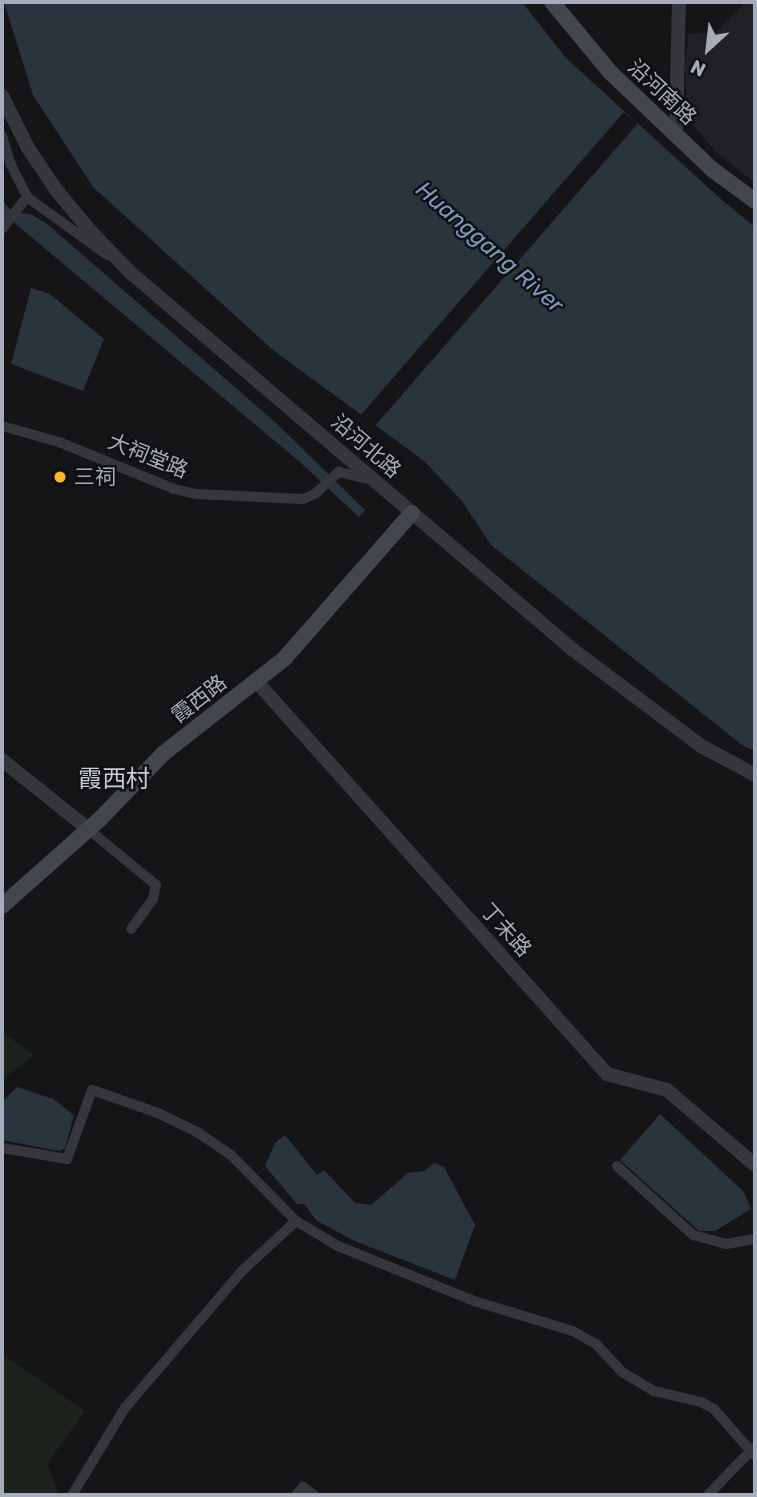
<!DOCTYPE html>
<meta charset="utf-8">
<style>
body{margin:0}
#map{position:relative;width:757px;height:1497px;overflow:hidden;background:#151518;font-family:Rubik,"Noto Sans SC",sans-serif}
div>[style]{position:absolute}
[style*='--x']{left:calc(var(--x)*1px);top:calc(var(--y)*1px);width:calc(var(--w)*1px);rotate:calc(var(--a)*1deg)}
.built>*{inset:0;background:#212125}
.green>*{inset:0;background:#1b231c}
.water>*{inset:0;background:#2a343d}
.pier>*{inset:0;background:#151518;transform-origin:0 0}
.minor>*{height:10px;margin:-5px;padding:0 5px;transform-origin:5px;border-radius:5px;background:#36373d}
.tertiary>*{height:14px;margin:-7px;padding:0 7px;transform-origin:7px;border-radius:7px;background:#36373d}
.secondary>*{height:16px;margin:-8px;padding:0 8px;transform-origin:8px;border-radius:8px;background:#44464d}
.dots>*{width:19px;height:19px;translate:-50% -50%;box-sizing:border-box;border:4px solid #101013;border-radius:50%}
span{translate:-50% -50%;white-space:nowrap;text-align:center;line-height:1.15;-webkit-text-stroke:5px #101013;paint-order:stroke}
.street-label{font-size:21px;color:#a6acb9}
.poi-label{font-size:21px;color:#a6acb9}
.left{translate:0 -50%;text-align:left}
.water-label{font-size:23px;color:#799ab8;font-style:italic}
.quarter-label{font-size:24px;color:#c7cbd5}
.frame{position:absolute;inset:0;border:4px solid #a6acb9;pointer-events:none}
.north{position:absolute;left:673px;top:14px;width:70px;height:70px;-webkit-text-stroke:5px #101013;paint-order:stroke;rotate:207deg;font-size:19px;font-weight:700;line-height:28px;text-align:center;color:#a6acb9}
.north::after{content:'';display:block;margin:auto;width:24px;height:32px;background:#a6acb9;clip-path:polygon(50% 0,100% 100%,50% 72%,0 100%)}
</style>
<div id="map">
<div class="built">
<div style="clip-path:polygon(746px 2px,755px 2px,755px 183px,716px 152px,687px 118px,685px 67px,688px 34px,715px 32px)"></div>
</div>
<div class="green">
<div style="clip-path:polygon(2px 1032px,34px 1055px,2px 1080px)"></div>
<div style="clip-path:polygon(2px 1354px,85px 1411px,47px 1464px,60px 1495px,2px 1495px)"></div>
</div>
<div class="water">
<div style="clip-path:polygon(4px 2px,522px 2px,566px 58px,723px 201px,755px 227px,755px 751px,742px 745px,491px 545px,462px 501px,424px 461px,273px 350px,93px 187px,33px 95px)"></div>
<div style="clip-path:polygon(2px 201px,12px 211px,32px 215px,46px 223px,276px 423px,365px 510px,359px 517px,300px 462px,11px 220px,2px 216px)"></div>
<div style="clip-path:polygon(31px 288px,50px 294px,104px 339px,83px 391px,11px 364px)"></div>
<div style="clip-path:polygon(17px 1087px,53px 1099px,74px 1115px,65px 1148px,59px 1151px,2px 1140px,2px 1102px)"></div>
<div style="clip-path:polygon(660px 1114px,744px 1192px,751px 1209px,715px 1231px,699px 1231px,620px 1160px)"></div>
<div style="clip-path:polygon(285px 1135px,317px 1175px,324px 1170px,355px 1203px,371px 1205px,408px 1173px,424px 1171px,434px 1163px,444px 1167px,475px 1225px,455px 1280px,357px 1242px,317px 1221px,304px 1204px,297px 1204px,265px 1166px,275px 1143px)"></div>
</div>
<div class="pier">
<div style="left:624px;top:112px;width:18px;height:402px;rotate:41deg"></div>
</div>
<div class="minor">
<div style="--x:2;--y:136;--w:30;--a:73"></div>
<div style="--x:11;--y:165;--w:36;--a:63"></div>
<div style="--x:2;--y:229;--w:41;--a:-52"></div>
<div style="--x:27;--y:197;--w:99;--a:35.9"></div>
<div style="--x:2;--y:426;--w:59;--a:15.7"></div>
<div style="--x:59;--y:442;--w:124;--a:22.2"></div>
<div style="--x:174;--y:489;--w:23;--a:13"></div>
<div style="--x:196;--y:494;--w:107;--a:2.7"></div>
<div style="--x:303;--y:499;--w:13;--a:-23"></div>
<div style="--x:315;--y:494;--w:33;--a:-43"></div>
<div style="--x:339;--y:472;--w:34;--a:14"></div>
<div style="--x:88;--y:829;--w:88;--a:39.5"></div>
<div style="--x:156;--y:885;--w:14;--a:102"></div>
<div style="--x:153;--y:899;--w:37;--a:126"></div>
<div style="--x:2;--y:1148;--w:66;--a:9.6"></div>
<div style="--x:67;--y:1159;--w:73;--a:-70.1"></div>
<div style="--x:92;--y:1090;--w:70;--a:19.2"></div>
<div style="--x:158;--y:1113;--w:43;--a:26"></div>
<div style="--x:197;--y:1132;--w:40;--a:34"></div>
<div style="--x:230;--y:1154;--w:94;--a:45.4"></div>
<div style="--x:296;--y:1221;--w:49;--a:30.8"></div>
<div style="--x:338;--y:1246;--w:147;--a:22"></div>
<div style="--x:474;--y:1301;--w:103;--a:16.9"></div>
<div style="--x:573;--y:1331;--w:28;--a:30"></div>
<div style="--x:597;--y:1345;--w:37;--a:47"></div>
<div style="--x:622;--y:1372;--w:37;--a:31"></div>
<div style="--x:654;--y:1391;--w:48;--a:13.2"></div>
<div style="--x:701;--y:1402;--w:15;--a:28"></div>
<div style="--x:714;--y:1409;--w:62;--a:48.9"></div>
<div style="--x:617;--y:1166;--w:103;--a:42.2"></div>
<div style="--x:693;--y:1235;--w:34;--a:15"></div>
<div style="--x:726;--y:1244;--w:29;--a:-10"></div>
<div style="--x:72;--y:1495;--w:102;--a:-58.7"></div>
<div style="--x:125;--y:1408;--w:180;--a:-49.5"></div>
<div style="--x:242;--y:1271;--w:74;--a:-42.8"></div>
<div style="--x:296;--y:1495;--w:11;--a:-49"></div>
<div style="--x:303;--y:1487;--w:14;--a:36"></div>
<div style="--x:708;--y:1495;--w:66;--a:-46.2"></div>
</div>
<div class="tertiary">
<div style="--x:2;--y:96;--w:58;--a:63.4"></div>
<div style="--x:28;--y:148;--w:52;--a:56"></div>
<div style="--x:57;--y:191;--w:53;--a:50.3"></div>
<div style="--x:91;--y:232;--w:57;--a:45.7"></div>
<div style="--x:131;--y:273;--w:580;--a:40.45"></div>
<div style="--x:572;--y:649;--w:161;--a:36.9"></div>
<div style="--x:701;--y:746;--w:61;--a:28.2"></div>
<div style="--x:676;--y:133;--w:131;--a:-88.7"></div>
<div style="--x:256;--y:681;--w:527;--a:48.23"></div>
<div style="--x:607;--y:1074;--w:62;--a:14.9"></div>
<div style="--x:667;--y:1090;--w:116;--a:40.4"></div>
<div style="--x:2;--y:760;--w:110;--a:38.7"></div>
</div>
<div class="secondary">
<div style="--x:552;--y:2;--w:92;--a:50.3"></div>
<div style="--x:611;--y:73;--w:141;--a:43.6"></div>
<div style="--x:713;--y:170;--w:52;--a:36.4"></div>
<div style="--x:2;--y:906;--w:131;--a:-41.6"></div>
<div style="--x:100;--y:819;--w:92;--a:-45.9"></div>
<div style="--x:164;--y:753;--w:152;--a:-38.1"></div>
<div style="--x:284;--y:659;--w:194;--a:-48.8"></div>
</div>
<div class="dots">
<div style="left:60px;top:477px;background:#ffb926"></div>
</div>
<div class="street-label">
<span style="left:662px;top:92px;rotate:43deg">沿河南路</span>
<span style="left:366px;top:446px;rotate:41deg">沿河北路</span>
<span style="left:148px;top:456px;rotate:22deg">大祠堂路</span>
<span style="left:199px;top:699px;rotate:-38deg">霞西路</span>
<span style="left:506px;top:930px;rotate:48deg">丁未路</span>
</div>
<div class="poi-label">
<span class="left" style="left:74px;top:477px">三祠</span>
</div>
<div class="water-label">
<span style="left:490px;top:247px;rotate:41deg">Huanggang River</span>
</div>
<div class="quarter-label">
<span style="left:114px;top:780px">霞西村</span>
</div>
<div class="frame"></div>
<div class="north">N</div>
</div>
